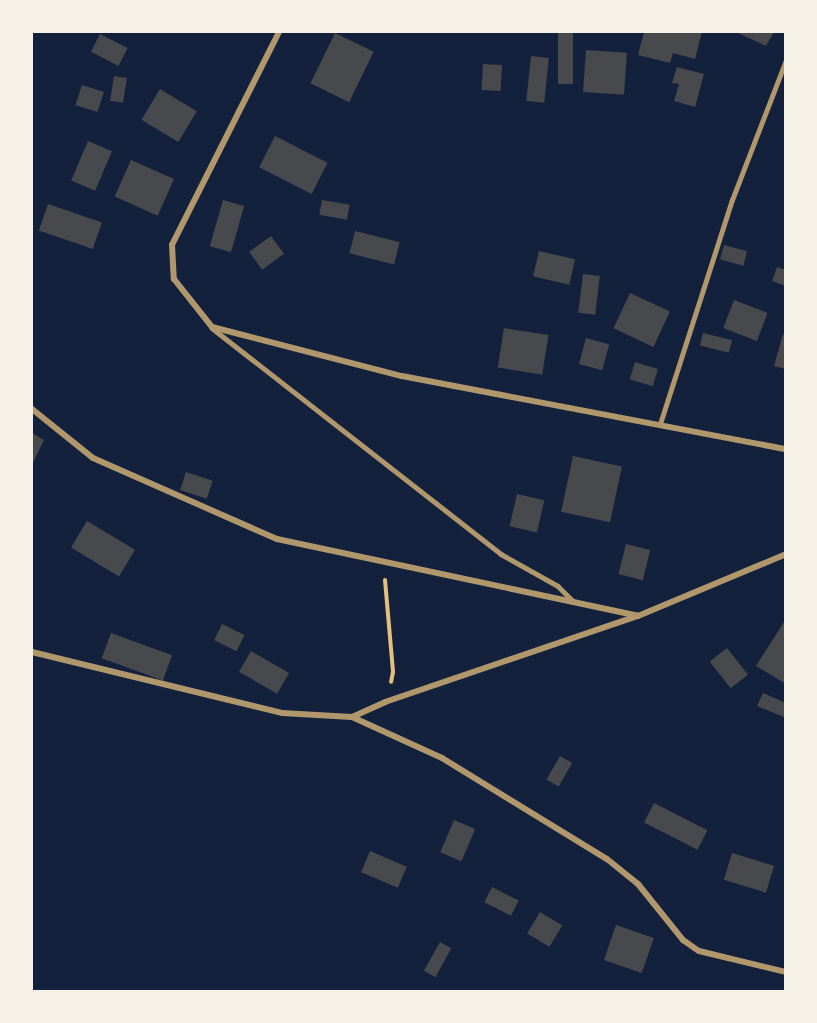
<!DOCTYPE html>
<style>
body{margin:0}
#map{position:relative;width:817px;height:1023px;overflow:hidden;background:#14213d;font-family:"Golos Text",sans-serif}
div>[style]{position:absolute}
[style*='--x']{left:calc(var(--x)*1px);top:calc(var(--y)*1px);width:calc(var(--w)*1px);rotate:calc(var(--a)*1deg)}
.building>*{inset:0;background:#48494c;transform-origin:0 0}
.path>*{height:4px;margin:-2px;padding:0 2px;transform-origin:2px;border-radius:2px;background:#e5c07b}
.service>*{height:4.5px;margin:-2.25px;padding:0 2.25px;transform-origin:2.25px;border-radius:2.25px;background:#b1986c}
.minor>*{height:6px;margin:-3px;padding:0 3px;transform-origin:3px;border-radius:3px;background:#b1986c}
span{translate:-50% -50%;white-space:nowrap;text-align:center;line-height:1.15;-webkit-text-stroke:6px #f6f1e7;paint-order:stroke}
.frame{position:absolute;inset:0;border:33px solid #f6f1e7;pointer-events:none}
</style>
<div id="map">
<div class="building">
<div style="left:558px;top:32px;width:15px;height:52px"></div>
<div style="clip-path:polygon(644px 32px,702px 32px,695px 59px,673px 53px,670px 63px,638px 55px)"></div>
<div style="clip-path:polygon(736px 32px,774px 32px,766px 46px)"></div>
<div style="left:335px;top:33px;width:43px;height:56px;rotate:26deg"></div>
<div style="left:100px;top:34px;width:31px;height:20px;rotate:27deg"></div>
<div style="left:586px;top:50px;width:41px;height:42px;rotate:4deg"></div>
<div style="left:531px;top:56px;width:18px;height:45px;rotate:6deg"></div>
<div style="left:483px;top:64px;width:19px;height:26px;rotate:3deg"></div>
<div style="clip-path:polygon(677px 67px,704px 74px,695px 107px,674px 101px,679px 84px,672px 83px)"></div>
<div style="left:114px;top:76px;width:13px;height:25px;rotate:9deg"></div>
<div style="left:82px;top:85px;width:23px;height:21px;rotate:18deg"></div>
<div style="left:160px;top:89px;width:43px;height:36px;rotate:31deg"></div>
<div style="left:275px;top:136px;width:59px;height:35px;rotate:27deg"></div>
<div style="left:88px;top:141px;width:26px;height:43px;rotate:23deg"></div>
<div style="left:131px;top:160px;width:47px;height:40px;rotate:24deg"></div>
<div style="left:223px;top:200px;width:22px;height:48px;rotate:16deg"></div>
<div style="left:322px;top:200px;width:28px;height:15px;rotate:10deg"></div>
<div style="left:48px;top:204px;width:57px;height:28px;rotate:19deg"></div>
<div style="left:355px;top:231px;width:46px;height:23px;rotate:14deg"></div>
<div style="left:271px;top:236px;width:22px;height:27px;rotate:54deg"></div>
<div style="left:724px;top:245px;width:24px;height:15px;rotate:15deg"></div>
<div style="left:539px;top:251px;width:37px;height:26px;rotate:13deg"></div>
<div style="clip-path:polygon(777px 267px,786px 270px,786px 286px,772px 281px)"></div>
<div style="left:583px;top:274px;width:17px;height:39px;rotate:7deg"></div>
<div style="left:630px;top:293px;width:44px;height:39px;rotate:25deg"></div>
<div style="left:734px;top:300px;width:36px;height:30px;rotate:21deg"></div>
<div style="left:504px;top:328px;width:45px;height:40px;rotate:9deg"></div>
<div style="left:703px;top:333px;width:30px;height:13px;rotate:14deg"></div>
<div style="clip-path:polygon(783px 334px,786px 335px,786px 369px,774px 366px)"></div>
<div style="left:586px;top:338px;width:24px;height:27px;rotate:15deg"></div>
<div style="left:635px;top:362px;width:24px;height:18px;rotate:17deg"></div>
<div style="clip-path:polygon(32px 433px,44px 440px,32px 465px)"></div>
<div style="left:573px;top:456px;width:50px;height:57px;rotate:12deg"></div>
<div style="left:186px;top:472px;width:28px;height:19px;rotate:18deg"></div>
<div style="left:517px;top:494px;width:28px;height:33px;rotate:13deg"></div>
<div style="left:87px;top:521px;width:56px;height:31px;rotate:31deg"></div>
<div style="left:626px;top:544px;width:25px;height:31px;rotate:14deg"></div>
<div style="clip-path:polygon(786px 619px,786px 684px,756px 666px)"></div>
<div style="left:222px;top:624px;width:25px;height:18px;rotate:26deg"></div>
<div style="left:111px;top:633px;width:65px;height:27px;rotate:20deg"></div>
<div style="left:727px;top:648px;width:34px;height:22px;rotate:52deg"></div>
<div style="left:251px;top:651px;width:44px;height:24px;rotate:30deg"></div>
<div style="clip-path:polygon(763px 693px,786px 703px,786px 718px,757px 706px)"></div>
<div style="left:560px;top:756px;width:14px;height:27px;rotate:30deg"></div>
<div style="left:654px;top:803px;width:60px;height:22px;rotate:27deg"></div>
<div style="left:454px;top:820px;width:23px;height:35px;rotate:23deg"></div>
<div style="left:370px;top:851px;width:40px;height:23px;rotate:23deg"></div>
<div style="left:732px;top:853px;width:44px;height:28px;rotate:17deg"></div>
<div style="left:492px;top:887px;width:30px;height:17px;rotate:27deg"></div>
<div style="left:540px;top:912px;width:26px;height:25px;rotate:31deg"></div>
<div style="left:616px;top:925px;width:40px;height:37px;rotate:19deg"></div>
<div style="left:440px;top:942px;width:13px;height:33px;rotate:29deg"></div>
</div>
<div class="path">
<div style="--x:385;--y:580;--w:92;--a:85"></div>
<div style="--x:393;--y:672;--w:10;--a:101"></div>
</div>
<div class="service">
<div style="--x:212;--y:328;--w:367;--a:38"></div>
<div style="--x:501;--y:554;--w:65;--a:29.3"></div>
<div style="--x:558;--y:586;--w:21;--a:45"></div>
<div style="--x:660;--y:424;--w:235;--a:-72.2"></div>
<div style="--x:732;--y:200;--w:150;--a:-68.9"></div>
</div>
<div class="minor">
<div style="--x:279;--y:32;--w:238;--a:116.7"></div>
<div style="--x:172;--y:245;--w:34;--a:87"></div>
<div style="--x:174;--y:279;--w:61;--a:51.6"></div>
<div style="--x:212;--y:327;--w:196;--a:14.5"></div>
<div style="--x:402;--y:376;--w:391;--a:10.8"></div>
<div style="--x:32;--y:409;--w:78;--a:38.8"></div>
<div style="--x:93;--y:458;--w:201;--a:23.8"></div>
<div style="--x:277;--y:539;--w:369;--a:12"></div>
<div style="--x:32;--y:652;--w:257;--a:13.7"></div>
<div style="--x:282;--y:713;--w:70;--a:3.3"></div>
<div style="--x:352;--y:717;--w:99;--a:24.5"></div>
<div style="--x:442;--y:758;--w:193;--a:31.5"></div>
<div style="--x:607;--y:859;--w:40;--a:39"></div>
<div style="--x:638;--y:884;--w:72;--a:51.2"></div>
<div style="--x:683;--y:940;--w:19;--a:35"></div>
<div style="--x:699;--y:951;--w:89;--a:13.6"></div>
<div style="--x:352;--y:717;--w:36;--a:-24"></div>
<div style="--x:385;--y:702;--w:267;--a:-18.8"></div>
<div style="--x:638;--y:616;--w:160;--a:-22.7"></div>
</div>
<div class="frame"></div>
</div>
